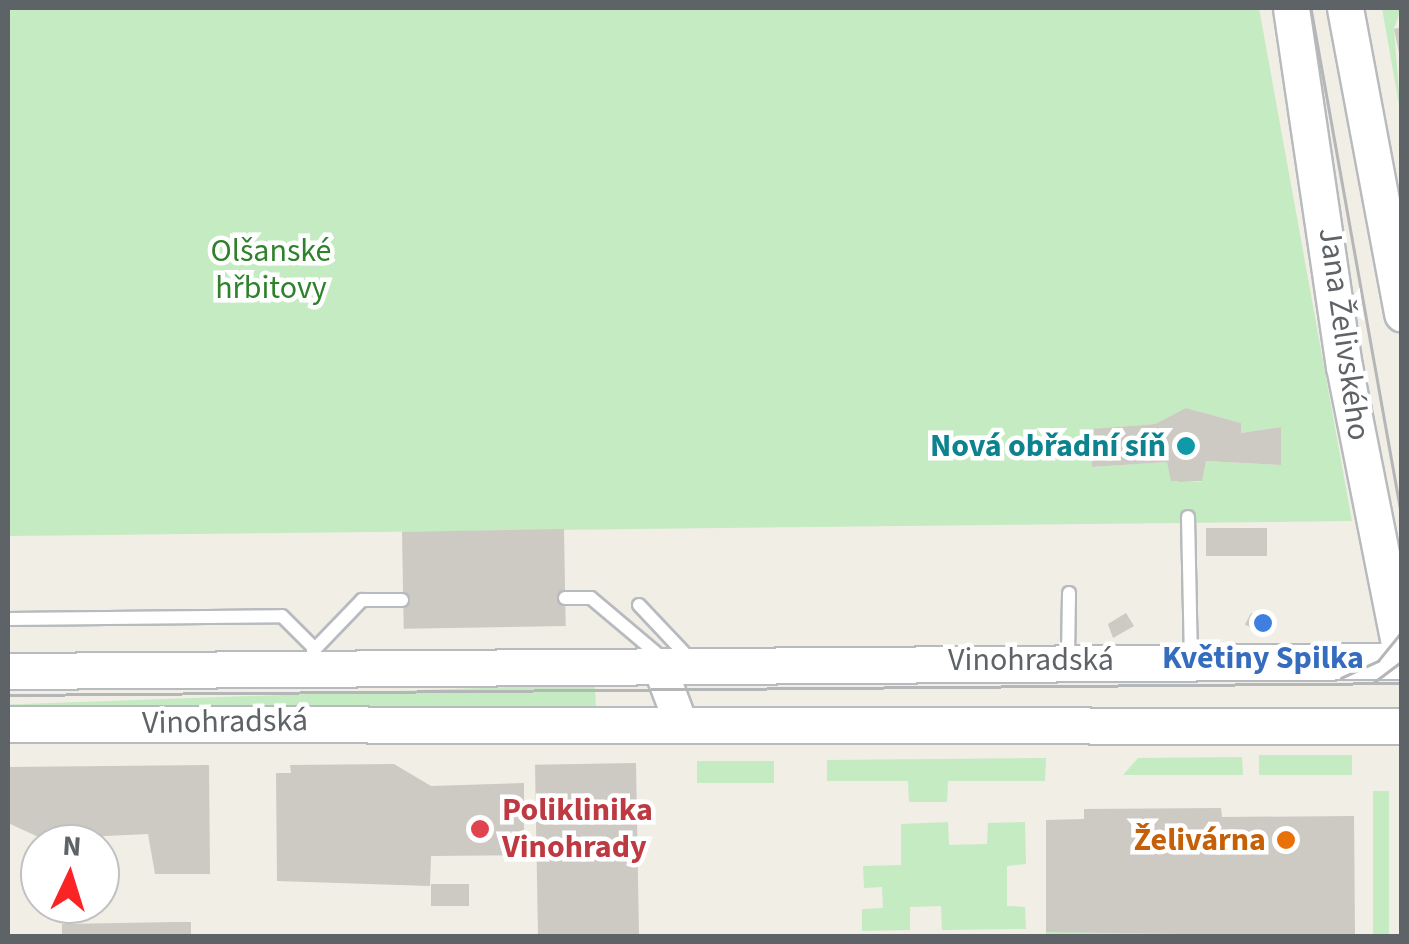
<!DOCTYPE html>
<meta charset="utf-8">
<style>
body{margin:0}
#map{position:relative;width:1409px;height:944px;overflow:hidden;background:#f1eee6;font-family:"Source Sans 3",sans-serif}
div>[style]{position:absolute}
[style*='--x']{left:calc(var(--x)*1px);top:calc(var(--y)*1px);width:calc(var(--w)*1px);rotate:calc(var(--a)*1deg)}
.green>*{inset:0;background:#c4ebc1;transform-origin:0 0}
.building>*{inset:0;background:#cdc9c3;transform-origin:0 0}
.roads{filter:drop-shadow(2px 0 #b7babe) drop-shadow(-2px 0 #b7babe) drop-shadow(0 2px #b7babe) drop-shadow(0 -2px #b7babe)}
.service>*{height:12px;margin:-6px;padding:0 6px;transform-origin:6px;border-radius:6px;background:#fff}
.tertiary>*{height:32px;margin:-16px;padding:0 16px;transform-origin:16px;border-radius:16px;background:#fff}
.secondary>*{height:35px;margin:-17.5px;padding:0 17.5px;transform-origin:17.5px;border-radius:17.5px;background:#fff}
.tram>*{height:2.5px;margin:-1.25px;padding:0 1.25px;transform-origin:1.25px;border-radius:1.25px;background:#b5b6b7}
.dots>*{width:28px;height:28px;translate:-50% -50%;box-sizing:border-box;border:5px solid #fff;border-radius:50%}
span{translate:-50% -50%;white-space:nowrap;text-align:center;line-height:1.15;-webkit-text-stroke:9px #fff;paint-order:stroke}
.park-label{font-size:32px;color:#2f812b}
.street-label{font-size:32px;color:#5e6368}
.culture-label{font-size:32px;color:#0d838f;font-weight:700}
.right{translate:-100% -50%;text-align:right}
.shop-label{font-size:32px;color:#366cbe;font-weight:700}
.health-label{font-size:32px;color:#be3a42;font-weight:700}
.left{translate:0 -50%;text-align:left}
.food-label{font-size:32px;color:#c56008;font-weight:700}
.frame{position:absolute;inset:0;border:10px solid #5e6368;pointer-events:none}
.north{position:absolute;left:20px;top:824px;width:100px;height:100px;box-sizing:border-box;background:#fff;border:2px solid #bfc1c3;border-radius:50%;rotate:4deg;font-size:28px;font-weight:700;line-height:40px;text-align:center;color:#5e6368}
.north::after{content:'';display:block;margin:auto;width:35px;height:45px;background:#fa2425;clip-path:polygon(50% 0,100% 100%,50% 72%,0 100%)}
</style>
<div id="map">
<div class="green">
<div style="clip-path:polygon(evenodd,8px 8px,1259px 8px,1352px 521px,8px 536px,8px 8px,1186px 408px,1241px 423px,1241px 433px,1280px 427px,1281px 465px,1206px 461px,1201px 482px,1174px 482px,1167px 462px,1092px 467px,1092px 429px,1155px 424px,1186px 408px)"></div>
<div style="clip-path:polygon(1382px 8px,1401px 8px,1394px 29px,1401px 116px)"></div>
<div style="left:595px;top:684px;width:26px;height:585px;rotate:88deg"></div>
<div style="left:1259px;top:755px;width:93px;height:20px"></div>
<div style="clip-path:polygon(1242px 757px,1243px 775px,1123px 775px,1138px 758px)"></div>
<div style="clip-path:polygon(1046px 758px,1045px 781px,948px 781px,947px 802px,909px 802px,908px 781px,827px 781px,827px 760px)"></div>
<div style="left:697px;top:761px;width:77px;height:22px"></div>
<div style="left:1373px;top:791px;width:16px;height:145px"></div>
<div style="clip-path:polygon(948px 822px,949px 845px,987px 844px,988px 823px,1025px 822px,1026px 864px,1007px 866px,1007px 906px,1025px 907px,1026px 929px,942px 930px,941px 906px,910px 907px,910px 930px,862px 931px,862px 909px,883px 908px,882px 887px,864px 888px,863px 866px,901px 865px,901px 824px)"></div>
<div style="clip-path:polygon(1298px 930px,1298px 936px,1046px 936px,1046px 932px)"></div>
</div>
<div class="building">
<div style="clip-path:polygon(1402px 27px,1402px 58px,1400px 58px,1394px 29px)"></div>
<div style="clip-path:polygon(1186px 408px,1241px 423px,1241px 433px,1281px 427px,1281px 465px,1206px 461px,1202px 481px,1181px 482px,1171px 481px,1167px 462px,1092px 467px,1091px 429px,1155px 424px)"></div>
<div style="left:1267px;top:528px;width:28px;height:61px;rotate:90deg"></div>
<div style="left:564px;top:529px;width:97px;height:162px;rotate:89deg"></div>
<div style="clip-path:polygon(1126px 613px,1134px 626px,1113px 638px,1108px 624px)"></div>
<div style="left:1251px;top:613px;width:24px;height:13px;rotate:28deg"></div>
<div style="left:636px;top:763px;width:173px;height:101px;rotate:89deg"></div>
<div style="clip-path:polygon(394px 764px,431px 786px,524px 783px,524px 855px,431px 856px,430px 886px,277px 881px,276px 773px,291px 773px,290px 765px)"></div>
<div style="clip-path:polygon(209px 765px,210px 874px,155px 874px,148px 834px,43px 839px,8px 823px,8px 767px)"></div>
<div style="clip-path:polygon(1221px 808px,1222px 817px,1354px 816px,1355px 936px,1046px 932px,1046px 820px,1084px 819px,1084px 809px)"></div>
<div style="left:431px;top:884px;width:38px;height:22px"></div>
<div style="clip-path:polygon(177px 922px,191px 922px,191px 936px,62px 936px,62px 924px)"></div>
</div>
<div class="roads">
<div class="service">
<div style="--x:1188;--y:517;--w:143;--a:88.8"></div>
<div style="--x:565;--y:598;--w:26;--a:0"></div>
<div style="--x:591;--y:598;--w:92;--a:40.1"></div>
<div style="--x:639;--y:605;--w:74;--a:46.6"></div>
<div style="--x:8;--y:619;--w:274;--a:-0.6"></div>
<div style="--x:282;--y:616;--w:44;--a:45"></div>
<div style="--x:313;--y:651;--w:71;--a:-46.1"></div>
<div style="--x:362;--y:600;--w:40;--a:0"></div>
<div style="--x:1068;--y:658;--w:65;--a:-89.1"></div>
</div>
<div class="tertiary">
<div style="--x:660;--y:668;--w:62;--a:69.2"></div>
</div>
<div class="secondary">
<div style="--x:1291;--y:8;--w:362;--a:81.6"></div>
<div style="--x:1344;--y:366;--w:300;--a:78.8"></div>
<div style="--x:1345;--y:8;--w:311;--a:79.4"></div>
<div style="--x:8;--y:671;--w:1394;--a:-0.41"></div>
<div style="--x:8;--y:724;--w:1394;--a:0.08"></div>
</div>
</div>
<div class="tram">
<div style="--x:1311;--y:8;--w:518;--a:79.88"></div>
<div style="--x:1341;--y:678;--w:41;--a:-24.7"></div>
<div style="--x:1378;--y:661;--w:38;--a:-51"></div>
<div style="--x:1373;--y:683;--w:36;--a:-37"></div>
<div style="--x:8;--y:695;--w:1394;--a:-0.49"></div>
</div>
<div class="dots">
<div style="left:1186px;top:446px;background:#0f9aa8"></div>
<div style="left:1263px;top:623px;background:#3f7fe0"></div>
<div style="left:480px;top:829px;background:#e0444e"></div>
<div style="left:1286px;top:840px;background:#e8710a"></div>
</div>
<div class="park-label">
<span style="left:271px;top:270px">Olšanské<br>hřbitovy</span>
</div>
<div class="street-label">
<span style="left:1344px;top:334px;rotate:82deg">Jana Želivského</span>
<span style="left:1031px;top:660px">Vinohradská</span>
<span style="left:225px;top:722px;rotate:-1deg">Vinohradská</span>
</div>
<div class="culture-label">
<span class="right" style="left:1166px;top:446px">Nová obřadní síň</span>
</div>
<div class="shop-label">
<span style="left:1263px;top:658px">Květiny Spilka</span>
</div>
<div class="health-label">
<span class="left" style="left:502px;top:829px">Poliklinika<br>Vinohrady</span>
</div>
<div class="food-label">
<span class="right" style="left:1266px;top:840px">Želivárna</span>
</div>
<div class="frame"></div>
<div class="north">N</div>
</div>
